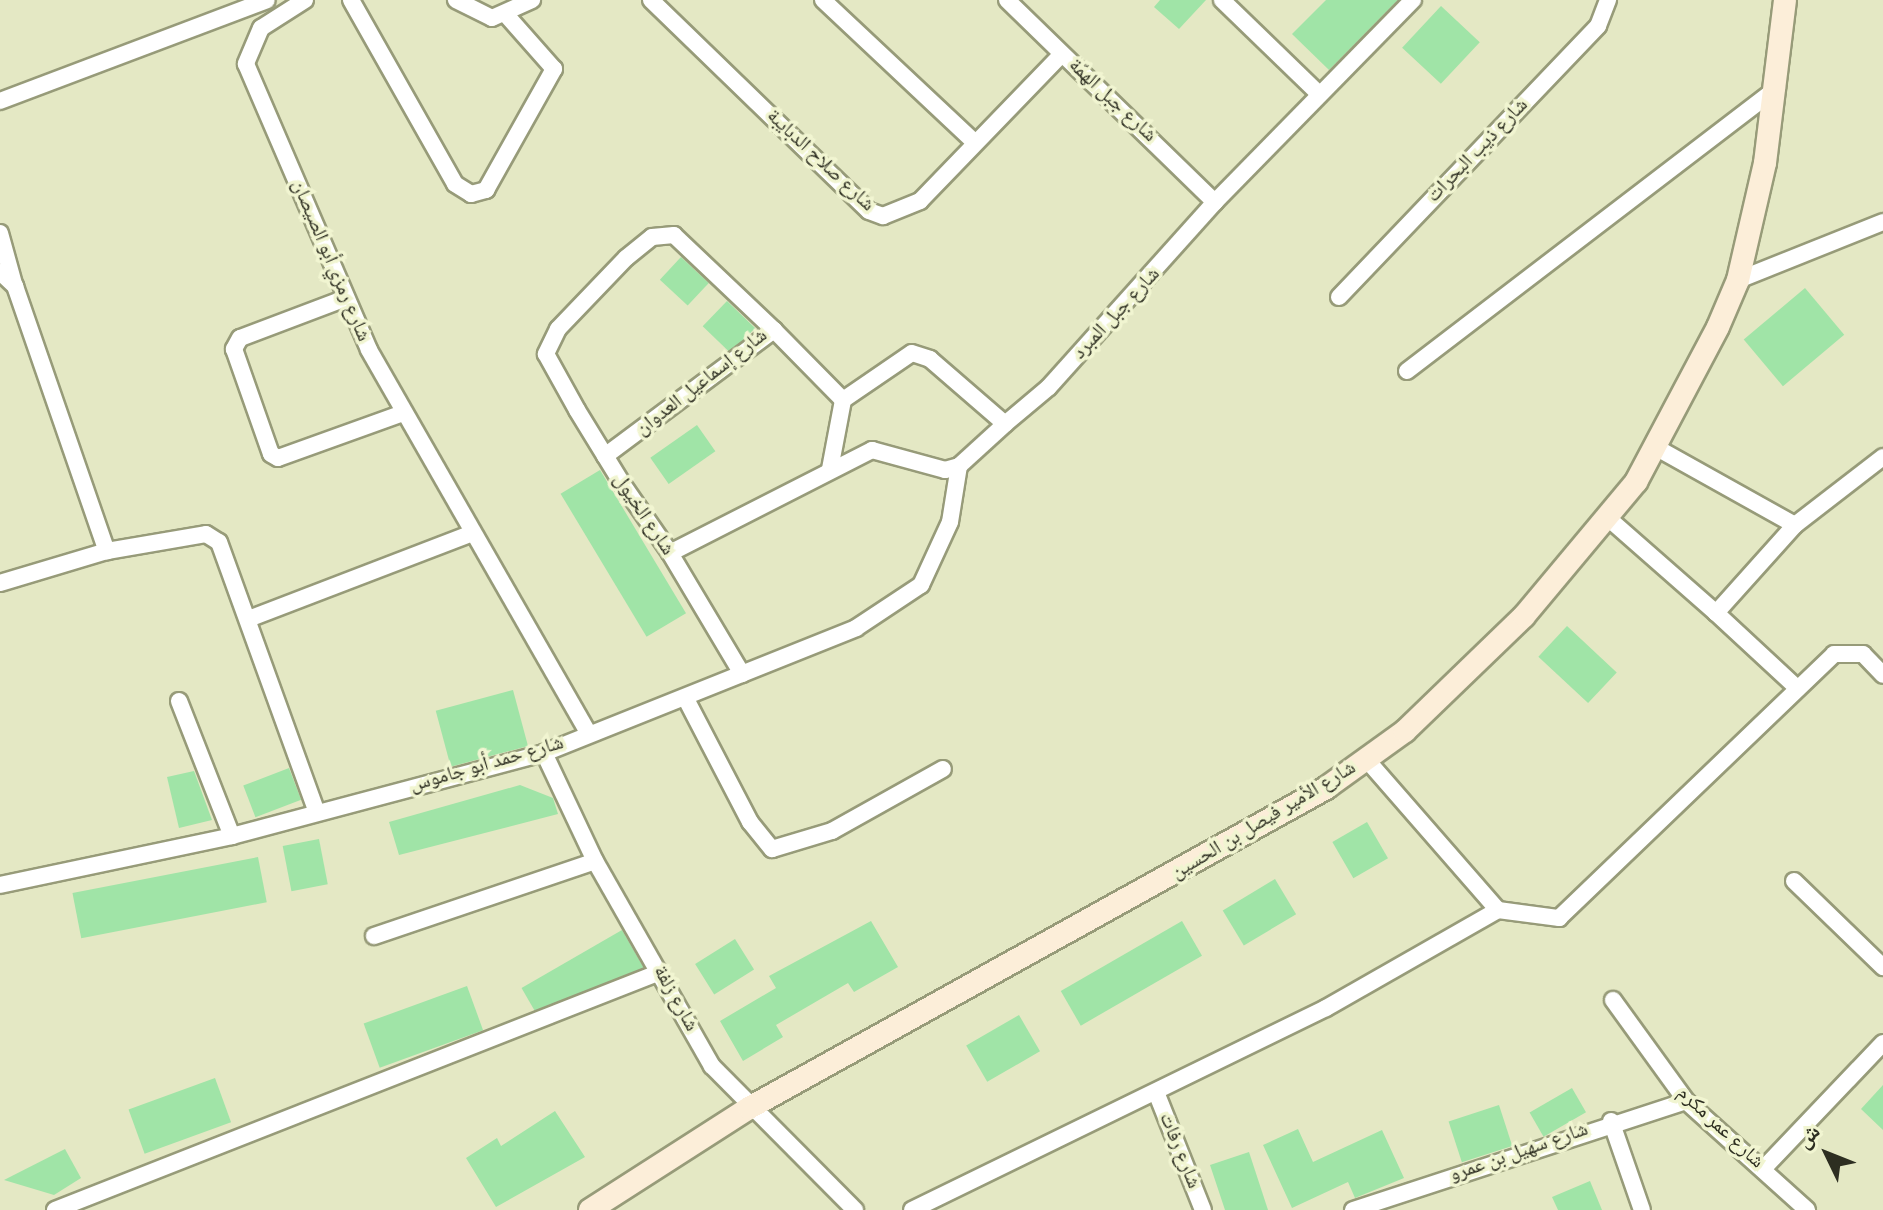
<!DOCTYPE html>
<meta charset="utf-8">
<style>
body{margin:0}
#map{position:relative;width:1883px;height:1210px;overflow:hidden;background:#e4e8c4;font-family:Overpass,"Noto Naskh Arabic",sans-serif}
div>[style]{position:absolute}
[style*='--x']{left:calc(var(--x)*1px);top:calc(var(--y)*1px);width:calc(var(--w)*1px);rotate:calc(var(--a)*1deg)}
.building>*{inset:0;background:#a0e4a7;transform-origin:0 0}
.roads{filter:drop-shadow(2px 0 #979b79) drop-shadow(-2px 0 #979b79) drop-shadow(0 2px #979b79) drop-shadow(0 -2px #979b79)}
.street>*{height:16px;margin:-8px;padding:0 8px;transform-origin:8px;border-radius:8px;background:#fff}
.secondary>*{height:22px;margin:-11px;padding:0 11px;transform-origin:11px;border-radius:11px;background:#fceed9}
span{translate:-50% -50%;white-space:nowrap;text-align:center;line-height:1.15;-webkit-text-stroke:7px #f1f5d1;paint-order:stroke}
.street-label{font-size:20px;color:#2d2e21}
.north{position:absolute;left:1787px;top:1114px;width:80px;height:80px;-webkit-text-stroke:6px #f1f5d1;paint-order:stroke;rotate:313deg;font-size:22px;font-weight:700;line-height:32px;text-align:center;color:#2d2e21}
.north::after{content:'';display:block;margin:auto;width:28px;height:36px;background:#2d2e21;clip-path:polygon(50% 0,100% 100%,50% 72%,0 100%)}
</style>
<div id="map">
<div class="building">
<div style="clip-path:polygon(1160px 0,1206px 0,1179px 29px,1154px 7px)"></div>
<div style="clip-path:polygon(1326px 0,1398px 0,1329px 70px,1292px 34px)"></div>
<div style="left:1441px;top:6px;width:53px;height:57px;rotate:43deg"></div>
<div style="left:681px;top:257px;width:38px;height:31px;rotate:43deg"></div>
<div style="left:1805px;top:288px;width:61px;height:80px;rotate:50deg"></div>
<div style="left:727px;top:301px;width:39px;height:35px;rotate:44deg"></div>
<div style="left:697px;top:425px;width:32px;height:57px;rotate:55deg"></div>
<div style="left:600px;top:470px;width:167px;height:46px;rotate:59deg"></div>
<div style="left:1567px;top:626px;width:68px;height:42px;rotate:43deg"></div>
<div style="left:513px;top:690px;width:58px;height:80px;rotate:75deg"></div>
<div style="left:289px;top:768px;width:34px;height:49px;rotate:69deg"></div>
<div style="clip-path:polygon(194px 771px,212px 820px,179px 828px,167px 777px)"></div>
<div style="clip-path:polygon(520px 785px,553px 798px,558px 814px,399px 855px,389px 822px)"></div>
<div style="left:1367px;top:822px;width:42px;height:40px;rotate:60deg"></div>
<div style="left:319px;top:839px;width:46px;height:37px;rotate:79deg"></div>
<div style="left:258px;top:857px;width:46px;height:189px;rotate:79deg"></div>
<div style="left:1275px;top:879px;width:41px;height:61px;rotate:59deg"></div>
<div style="clip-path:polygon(871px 921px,898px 967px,854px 992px,848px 983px,776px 1025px,783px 1037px,743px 1061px,720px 1021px,776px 988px,769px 976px)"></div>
<div style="left:1182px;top:921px;width:40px;height:140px;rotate:60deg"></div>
<div style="left:622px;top:930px;width:43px;height:116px;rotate:60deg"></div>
<div style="left:735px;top:939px;width:36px;height:47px;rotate:58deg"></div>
<div style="left:467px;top:986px;width:47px;height:110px;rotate:70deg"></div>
<div style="left:1019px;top:1015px;width:42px;height:61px;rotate:60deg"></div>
<div style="left:215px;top:1078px;width:47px;height:92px;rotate:70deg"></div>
<div style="clip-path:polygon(1883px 1085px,1883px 1130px,1861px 1109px)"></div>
<div style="left:1572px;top:1088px;width:28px;height:49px;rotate:60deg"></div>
<div style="left:1499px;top:1105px;width:43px;height:53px;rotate:72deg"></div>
<div style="clip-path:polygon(555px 1111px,585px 1157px,496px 1207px,466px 1158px,497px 1138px,501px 1146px)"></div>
<div style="clip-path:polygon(1298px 1129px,1313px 1162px,1382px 1130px,1404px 1178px,1355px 1198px,1348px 1182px,1292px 1208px,1263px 1145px)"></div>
<div style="clip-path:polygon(65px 1149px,81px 1178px,54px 1195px,4px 1180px)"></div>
<div style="clip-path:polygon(1249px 1152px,1268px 1210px,1225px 1210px,1210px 1165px)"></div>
<div style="clip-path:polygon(1590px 1181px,1602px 1210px,1558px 1210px,1552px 1197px)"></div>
</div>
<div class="roads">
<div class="street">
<div style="--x:305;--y:0;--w:52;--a:147.5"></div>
<div style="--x:261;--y:28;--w:39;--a:113"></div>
<div style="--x:246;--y:64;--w:311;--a:66.7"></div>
<div style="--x:369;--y:350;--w:440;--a:60.2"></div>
<div style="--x:351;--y:0;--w:211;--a:60.5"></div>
<div style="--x:455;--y:184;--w:19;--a:32"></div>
<div style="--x:471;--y:194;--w:16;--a:-15"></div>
<div style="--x:486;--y:190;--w:139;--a:-60.7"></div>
<div style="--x:554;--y:69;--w:69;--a:-131.5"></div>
<div style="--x:456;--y:0;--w:40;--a:26.6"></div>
<div style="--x:492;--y:18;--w:44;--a:-24.2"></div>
<div style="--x:651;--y:0;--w:303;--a:44.1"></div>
<div style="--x:869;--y:211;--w:15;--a:20"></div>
<div style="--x:883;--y:216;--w:40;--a:-22"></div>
<div style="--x:920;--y:201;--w:204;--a:-46"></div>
<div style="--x:823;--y:0;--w:207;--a:43.2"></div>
<div style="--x:1007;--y:0;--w:290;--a:44.2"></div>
<div style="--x:1222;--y:0;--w:134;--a:44.1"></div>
<div style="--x:0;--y:101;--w:285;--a:-20.7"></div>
<div style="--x:0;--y:233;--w:53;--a:74.6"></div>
<div style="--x:0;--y:272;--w:21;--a:43"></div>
<div style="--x:15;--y:286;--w:281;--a:70.9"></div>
<div style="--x:1738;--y:280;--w:156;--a:-21.8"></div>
<div style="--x:1339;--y:297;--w:375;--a:-46.3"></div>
<div style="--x:1598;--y:26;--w:28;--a:-69"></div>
<div style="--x:346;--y:298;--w:113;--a:159.3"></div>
<div style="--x:240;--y:338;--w:13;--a:119"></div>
<div style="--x:234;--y:349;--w:111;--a:70.6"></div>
<div style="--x:271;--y:454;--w:8;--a:30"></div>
<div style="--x:278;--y:458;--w:133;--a:-19.8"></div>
<div style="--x:774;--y:330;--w:98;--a:45.4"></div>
<div style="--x:1407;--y:371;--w:466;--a:-37.4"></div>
<div style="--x:1657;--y:448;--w:158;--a:29.2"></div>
<div style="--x:605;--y:456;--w:211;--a:-36.7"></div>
<div style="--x:774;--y:330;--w:138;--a:-136.5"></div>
<div style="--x:674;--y:235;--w:22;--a:175"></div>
<div style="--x:652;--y:237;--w:33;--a:141"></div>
<div style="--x:626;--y:258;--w:98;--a:133.8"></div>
<div style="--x:558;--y:329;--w:28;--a:116"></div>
<div style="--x:546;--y:354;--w:64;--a:61"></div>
<div style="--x:577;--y:410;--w:88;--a:58.5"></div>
<div style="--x:623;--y:485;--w:83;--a:55.3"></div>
<div style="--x:670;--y:553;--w:141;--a:59.2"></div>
<div style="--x:830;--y:469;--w:70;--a:-79.3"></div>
<div style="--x:843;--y:400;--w:83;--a:-34.3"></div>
<div style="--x:912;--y:353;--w:19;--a:18"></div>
<div style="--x:930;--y:359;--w:99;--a:40.9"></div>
<div style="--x:1005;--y:424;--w:57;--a:-40.1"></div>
<div style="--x:1049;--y:387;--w:249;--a:-48.1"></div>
<div style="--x:1215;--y:202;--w:283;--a:-45.6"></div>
<div style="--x:1608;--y:518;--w:144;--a:41.3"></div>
<div style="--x:670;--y:553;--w:227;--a:-27"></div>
<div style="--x:872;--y:450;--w:76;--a:15.3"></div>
<div style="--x:945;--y:470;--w:15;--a:-16"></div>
<div style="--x:959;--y:466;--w:62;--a:-42.4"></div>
<div style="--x:0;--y:583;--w:112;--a:-16.7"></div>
<div style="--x:107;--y:551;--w:100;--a:-9.7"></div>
<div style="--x:206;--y:534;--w:15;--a:32"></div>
<div style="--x:219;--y:542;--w:287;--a:70.1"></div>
<div style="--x:251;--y:618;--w:237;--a:-21"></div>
<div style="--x:1796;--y:687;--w:109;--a:-137.2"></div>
<div style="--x:1716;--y:613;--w:118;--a:-48.1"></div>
<div style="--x:1795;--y:525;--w:111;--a:-37.7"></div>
<div style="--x:686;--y:699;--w:139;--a:62.5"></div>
<div style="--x:750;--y:822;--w:35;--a:51"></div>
<div style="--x:772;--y:849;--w:63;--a:-16.7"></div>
<div style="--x:832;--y:831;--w:127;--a:-29.2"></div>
<div style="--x:179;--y:701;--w:145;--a:68.6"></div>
<div style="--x:544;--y:753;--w:119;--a:64.7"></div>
<div style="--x:595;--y:861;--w:236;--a:60.3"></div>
<div style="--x:712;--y:1066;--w:203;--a:45.2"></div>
<div style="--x:1367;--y:760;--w:199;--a:48.9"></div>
<div style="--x:1498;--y:910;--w:62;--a:7.5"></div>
<div style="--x:1559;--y:918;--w:381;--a:-43.8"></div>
<div style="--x:1834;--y:654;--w:29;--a:0"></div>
<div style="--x:1863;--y:654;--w:29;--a:46"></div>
<div style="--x:1794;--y:881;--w:124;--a:44"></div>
<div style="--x:0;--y:885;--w:237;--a:-11.9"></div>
<div style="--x:232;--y:836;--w:323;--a:-14.9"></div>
<div style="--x:544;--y:753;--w:336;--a:-21.8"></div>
<div style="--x:856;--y:628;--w:78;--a:-33.5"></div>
<div style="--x:921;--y:585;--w:69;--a:-65.3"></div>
<div style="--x:950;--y:522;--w:57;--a:-80.9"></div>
<div style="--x:374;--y:936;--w:233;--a:-18.7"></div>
<div style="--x:1613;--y:1000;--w:125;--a:54.1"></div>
<div style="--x:1686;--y:1101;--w:163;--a:42"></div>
<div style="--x:1156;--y:1092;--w:127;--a:68.3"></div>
<div style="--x:1611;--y:1121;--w:94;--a:70.8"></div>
<div style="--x:1763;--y:1169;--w:174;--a:-46.4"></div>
<div style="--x:55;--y:1210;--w:650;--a:-21.47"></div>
<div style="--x:912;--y:1210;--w:461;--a:-26"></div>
<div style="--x:1326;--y:1008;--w:198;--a:-29.7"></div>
<div style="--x:1353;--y:1210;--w:350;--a:-18.1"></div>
</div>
<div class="secondary">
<div style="--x:590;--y:1210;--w:189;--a:-32.7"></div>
<div style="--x:749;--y:1108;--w:660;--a:-29.01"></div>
<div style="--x:1326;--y:788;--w:97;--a:-35.8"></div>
<div style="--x:1405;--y:731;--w:165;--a:-44"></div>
<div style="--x:1524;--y:616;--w:175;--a:-50.1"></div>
<div style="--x:1636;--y:482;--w:175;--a:-62.1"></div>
<div style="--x:1718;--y:327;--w:51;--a:-66.9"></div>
<div style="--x:1738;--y:280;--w:120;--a:-77"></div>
<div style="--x:1765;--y:163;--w:164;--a:-83"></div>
</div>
</div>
<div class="street-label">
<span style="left:1112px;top:101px;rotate:43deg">شارع جبل الهمّة</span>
<span style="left:1478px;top:151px;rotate:-46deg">شارع ذيب البحرات</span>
<span style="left:820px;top:161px;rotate:43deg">شارع صلاح الدبايبة</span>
<span style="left:330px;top:261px;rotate:67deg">شارع رمزي أبو الصيصان</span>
<span style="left:1117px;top:314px;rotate:-47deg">شارع جبل المبرد</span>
<span style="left:702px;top:383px;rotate:-38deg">شارع إسماعيل العدوان</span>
<span style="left:643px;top:515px;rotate:56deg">شارع الخيول</span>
<span style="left:487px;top:765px;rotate:-16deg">شارع حمد أبو جاموس</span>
<span style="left:1264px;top:821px;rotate:-31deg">شارع الأمير فيصل بن الحسين</span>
<span style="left:675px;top:999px;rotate:61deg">شارع زلفة</span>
<span style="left:1720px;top:1128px;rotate:43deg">شارع عمر مكرم</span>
<span style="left:1179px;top:1151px;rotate:68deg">شارع رفات</span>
<span style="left:1519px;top:1153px;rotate:-19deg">شارع سهيل بن عمرو</span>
</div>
<div class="north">ش</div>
</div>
